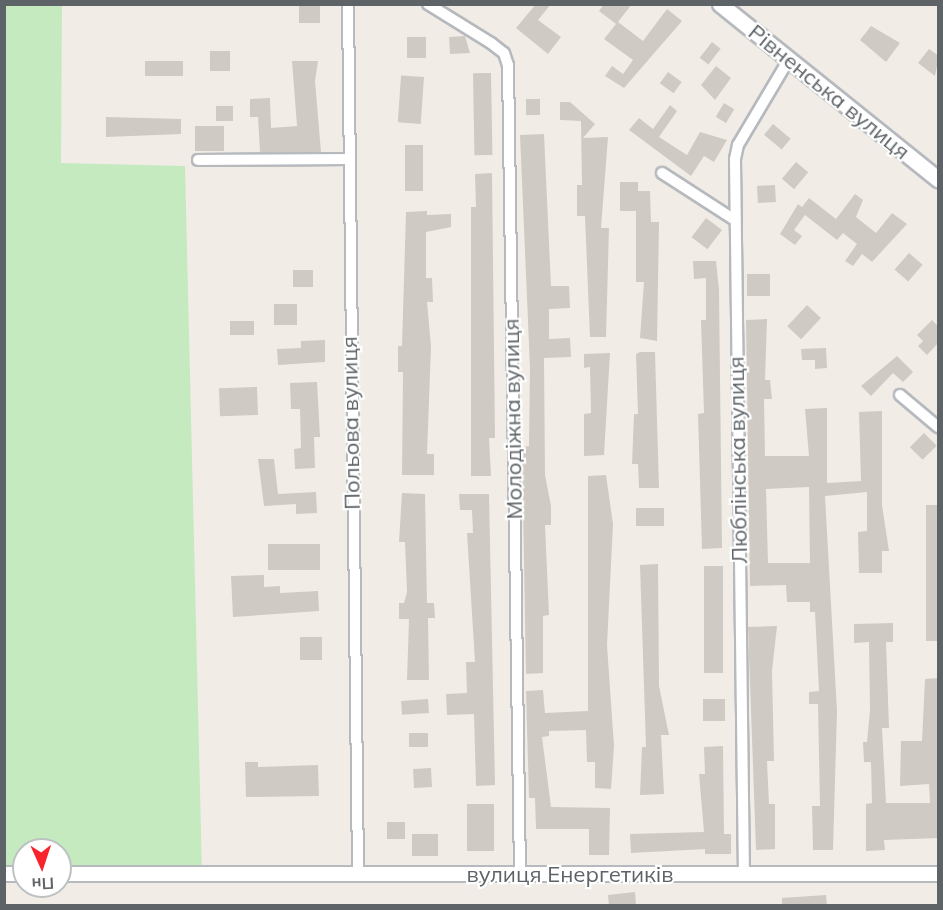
<!DOCTYPE html>
<meta charset="utf-8">
<style>
body{margin:0}
#map{position:relative;width:943px;height:910px;overflow:hidden;background:#f1ede6;font-family:Mulish,sans-serif}
div>[style]{position:absolute}
[style*='--x']{left:calc(var(--x)*1px);top:calc(var(--y)*1px);width:calc(var(--w)*1px);rotate:calc(var(--a)*1deg)}
.green>*{inset:0;background:#c5eac0}
.building>*{inset:0;background:#cfcac4;transform-origin:0 0}
.roads{filter:drop-shadow(2px 0 #b6b9bd) drop-shadow(-2px 0 #b6b9bd) drop-shadow(0 2px #b6b9bd) drop-shadow(0 -2px #b6b9bd)}
.minor>*{height:10px;margin:-5px;padding:0 5px;transform-origin:5px;border-radius:5px;background:#fff}
.tertiary>*{height:14px;margin:-7px;padding:0 7px;transform-origin:7px;border-radius:7px;background:#fff}
.secondary>*{height:15px;margin:-7.5px;padding:0 7.5px;transform-origin:7.5px;border-radius:7.5px;background:#fff}
span{translate:-50% -50%;white-space:nowrap;text-align:center;line-height:1.15;-webkit-text-stroke:4.5px #fff;paint-order:stroke}
.street-label{font-size:22px;color:#5d6367}
.frame{position:absolute;inset:0;border:6px solid #5d6367;pointer-events:none}
.north{position:absolute;left:12px;top:838px;width:60px;height:60px;box-sizing:border-box;background:#fff;border:2px solid #bec1c2;border-radius:50%;rotate:177deg;font-size:16px;font-weight:700;line-height:24px;text-align:center;color:#5d6367}
.north::after{content:'';display:block;margin:auto;width:21px;height:27px;background:#f9242b;clip-path:polygon(50% 0,100% 100%,50% 72%,0 100%)}
</style>
<div id="map">
<div class="green">
<div style="clip-path:polygon(4px 5px,62px 5px,61px 163px,185px 166px,202px 874px,60px 874px,60px 850px,24px 850px,24px 874px,5px 874px)"></div>
</div>
<div class="building">
<div style="left:299px;top:4px;width:21px;height:19px"></div>
<div style="clip-path:polygon(536px 4px,551px 4px,538px 20px,561px 37px,548px 54px,516px 28px)"></div>
<div style="clip-path:polygon(604px 4px,632px 4px,618px 22px,643px 41px,667px 9px,682px 21px,624px 88px,605px 76px,612px 66px,623px 74px,633px 60px,604px 39px,616px 24px,599px 11px)"></div>
<div style="clip-path:polygon(871px 26px,900px 43px,886px 62px,860px 40px)"></div>
<div style="clip-path:polygon(465px 36px,470px 53px,450px 54px,449px 37px)"></div>
<div style="left:407px;top:37px;width:19px;height:21px"></div>
<div style="left:712px;top:42px;width:11px;height:20px;rotate:38deg"></div>
<div style="clip-path:polygon(929px 49px,939px 56px,935px 76px,918px 63px)"></div>
<div style="left:210px;top:51px;width:20px;height:20px"></div>
<div style="left:145px;top:61px;width:38px;height:15px"></div>
<div style="clip-path:polygon(292px 61px,318px 61px,315px 81px,321px 152px,260px 152px,258px 117px,250px 117px,250px 99px,270px 98px,271px 128px,297px 126px)"></div>
<div style="clip-path:polygon(716px 66px,731px 78px,715px 100px,701px 85px)"></div>
<div style="left:668px;top:72px;width:17px;height:14px;rotate:36deg"></div>
<div style="left:491px;top:73px;width:82px;height:18px;rotate:89deg"></div>
<div style="left:424px;top:77px;width:47px;height:23px;rotate:94deg"></div>
<div style="left:526px;top:99px;width:14px;height:16px"></div>
<div style="clip-path:polygon(560px 102px,570px 102px,595px 124px,583px 138px,608px 137px,601px 228px,609px 228px,606px 337px,590px 337px,585px 216px,577px 216px,577px 185px,582px 185px,581px 121px,560px 120px)"></div>
<div style="left:724px;top:103px;width:12px;height:16px;rotate:31deg"></div>
<div style="clip-path:polygon(670px 105px,677px 111px,659px 137px,687px 155px,700px 132px,727px 140px,714px 162px,704px 156px,691px 176px,629px 130px,639px 118px,653px 129px)"></div>
<div style="left:216px;top:106px;width:17px;height:15px"></div>
<div style="clip-path:polygon(106px 117px,181px 119px,181px 134px,106px 137px)"></div>
<div style="left:773px;top:124px;width:23px;height:14px;rotate:40deg"></div>
<div style="left:195px;top:126px;width:29px;height:25px"></div>
<div style="clip-path:polygon(544px 134px,551px 286px,569px 286px,570px 308px,549px 309px,549px 339px,570px 338px,571px 357px,544px 358px,545px 475px,551px 506px,551px 525px,545px 525px,549px 615px,543px 616px,543px 673px,526px 674px,522px 447px,529px 446px,530px 368px,520px 135px)"></div>
<div style="left:405px;top:145px;width:18px;height:46px"></div>
<div style="left:796px;top:162px;width:16px;height:22px;rotate:40deg"></div>
<div style="clip-path:polygon(492px 173px,495px 438px,489px 438px,491px 476px,471px 476px,471px 207px,476px 207px,475px 174px)"></div>
<div style="clip-path:polygon(620px 182px,638px 182px,638px 191px,650px 191px,651px 222px,659px 222px,657px 341px,640px 338px,644px 282px,636px 282px,636px 211px,620px 211px)"></div>
<div style="left:775px;top:185px;width:17px;height:18px;rotate:87deg"></div>
<div style="clip-path:polygon(855px 194px,863px 200px,856px 217px,876px 233px,892px 213px,907px 224px,872px 262px,862px 254px,853px 266px,845px 261px,857px 244px,843px 233px,837px 240px,805px 215px,794px 230px,802px 236px,795px 245px,780px 234px,798px 204px,802px 207px,809px 198px,836px 219px)"></div>
<div style="clip-path:polygon(427px 211px,427px 215px,451px 214px,451px 227px,426px 232px,426px 278px,432px 278px,433px 302px,427px 302px,431px 346px,427px 454px,434px 454px,434px 475px,402px 475px,403px 372px,398px 372px,398px 346px,402px 346px,406px 212px)"></div>
<div style="left:706px;top:218px;width:20px;height:24px;rotate:37deg"></div>
<div style="left:909px;top:253px;width:18px;height:22px;rotate:41deg"></div>
<div style="clip-path:polygon(693px 261px,716px 261px,719px 290px,722px 548px,702px 549px,698px 414px,704px 413px,701px 320px,706px 320px,706px 278px,694px 279px)"></div>
<div style="left:293px;top:270px;width:20px;height:17px"></div>
<div style="left:747px;top:274px;width:23px;height:22px"></div>
<div style="left:297px;top:304px;width:21px;height:23px;rotate:90deg"></div>
<div style="left:807px;top:305px;width:19px;height:29px;rotate:43deg"></div>
<div style="clip-path:polygon(evenodd,767px 319px,765px 380px,770px 380px,772px 399px,764px 399px,765px 456px,809px 456px,805px 409px,827px 408px,827px 483px,861px 481px,859px 412px,882px 411px,882px 505px,889px 551px,882px 551px,882px 573px,859px 573px,858px 532px,867px 531px,867px 492px,825px 496px,837px 711px,833px 850px,813px 850px,812px 806px,820px 806px,818px 704px,809px 704px,809px 692px,819px 691px,815px 612px,810px 612px,810px 602px,787px 602px,786px 585px,750px 586px,746px 320px,767px 319px,809px 487px,810px 563px,768px 563px,766px 489px,809px 487px)"></div>
<div style="clip-path:polygon(932px 320px,939px 327px,939px 342px,927px 355px,918px 346px,923px 341px,917px 335px)"></div>
<div style="left:230px;top:321px;width:24px;height:14px"></div>
<div style="clip-path:polygon(325px 340px,325px 362px,278px 365px,277px 349px,301px 348px,301px 341px)"></div>
<div style="clip-path:polygon(826px 348px,827px 368px,815px 369px,815px 360px,802px 360px,801px 349px)"></div>
<div style="clip-path:polygon(640px 352px,655px 352px,659px 488px,639px 488px,638px 464px,632px 464px,634px 414px,638px 414px,636px 354px)"></div>
<div style="clip-path:polygon(610px 353px,604px 455px,584px 456px,584px 414px,591px 413px,590px 367px,584px 368px,584px 354px)"></div>
<div style="clip-path:polygon(897px 356px,913px 372px,903px 382px,893px 373px,871px 396px,861px 386px)"></div>
<div style="clip-path:polygon(317px 382px,320px 437px,314px 437px,315px 468px,295px 469px,294px 449px,301px 448px,300px 409px,291px 409px,290px 383px)"></div>
<div style="left:257px;top:387px;width:28px;height:38px;rotate:88deg"></div>
<div style="left:924px;top:433px;width:18px;height:20px;rotate:45deg"></div>
<div style="clip-path:polygon(258px 459px,274px 459px,278px 494px,316px 492px,317px 513px,296px 514px,296px 504px,264px 506px)"></div>
<div style="clip-path:polygon(606px 475px,613px 524px,607px 645px,614px 746px,611px 789px,595px 788px,595px 762px,587px 762px,586px 730px,549px 731px,549px 736px,542px 737px,551px 807px,610px 808px,609px 855px,589px 855px,589px 829px,536px 829px,535px 798px,529px 798px,526px 691px,543px 690px,545px 713px,588px 711px,588px 476px)"></div>
<div style="clip-path:polygon(402px 493px,425px 494px,427px 603px,434px 603px,435px 618px,428px 618px,429px 680px,407px 680px,409px 619px,399px 619px,399px 603px,404px 603px,407px 592px,405px 542px,399px 542px)"></div>
<div style="clip-path:polygon(459px 494px,489px 494px,495px 785px,476px 786px,474px 714px,447px 715px,446px 694px,467px 693px,466px 662px,475px 662px,467px 533px,473px 533px,472px 510px,460px 510px)"></div>
<div style="left:939px;top:505px;width:136px;height:13px;rotate:90deg"></div>
<div style="left:664px;top:508px;width:18px;height:28px;rotate:90deg"></div>
<div style="left:320px;top:544px;width:26px;height:52px;rotate:90deg"></div>
<div style="clip-path:polygon(658px 564px,659px 686px,669px 735px,661px 735px,664px 794px,640px 795px,642px 747px,646px 747px,640px 565px)"></div>
<div style="left:723px;top:566px;width:107px;height:19px;rotate:90deg"></div>
<div style="clip-path:polygon(264px 575px,264px 587px,280px 586px,280px 593px,318px 591px,319px 611px,233px 617px,231px 576px)"></div>
<div style="clip-path:polygon(893px 623px,893px 642px,886px 642px,889px 728px,882px 728px,886px 803px,930px 803px,929px 784px,900px 786px,901px 741px,922px 741px,925px 679px,939px 678px,939px 838px,884px 840px,885px 850px,866px 851px,866px 804px,872px 803px,871px 762px,864px 762px,863px 742px,867px 742px,870px 710px,869px 642px,854px 643px,854px 624px)"></div>
<div style="clip-path:polygon(777px 626px,772px 671px,774px 761px,767px 761px,769px 804px,775px 804px,775px 849px,756px 850px,748px 627px)"></div>
<div style="left:300px;top:637px;width:22px;height:23px"></div>
<div style="left:428px;top:699px;width:14px;height:27px;rotate:86deg"></div>
<div style="left:703px;top:699px;width:22px;height:22px"></div>
<div style="left:409px;top:733px;width:19px;height:14px"></div>
<div style="clip-path:polygon(723px 746px,724px 834px,731px 834px,731px 854px,705px 854px,705px 849px,631px 853px,630px 834px,704px 832px,699px 774px,705px 774px,704px 747px)"></div>
<div style="clip-path:polygon(245px 762px,258px 762px,258px 767px,318px 765px,319px 796px,246px 797px)"></div>
<div style="left:431px;top:768px;width:19px;height:18px;rotate:87deg"></div>
<div style="left:467px;top:804px;width:27px;height:47px"></div>
<div style="left:387px;top:822px;width:18px;height:17px"></div>
<div style="left:412px;top:834px;width:26px;height:22px"></div>
<div style="clip-path:polygon(635px 892px,636px 906px,609px 906px,608px 895px)"></div>
<div style="clip-path:polygon(826px 895px,827px 906px,782px 906px,782px 898px)"></div>
</div>
<div class="roads">
<div class="minor">
<div style="--x:348;--y:4;--w:869;--a:89.34"></div>
<div style="--x:428;--y:4;--w:74;--a:31.8"></div>
<div style="--x:491;--y:43;--w:16;--a:38"></div>
<div style="--x:504;--y:53;--w:13;--a:72"></div>
<div style="--x:508;--y:65;--w:811;--a:89.15"></div>
<div style="--x:198;--y:160;--w:150;--a:-0.4"></div>
<div style="--x:662;--y:173;--w:87;--a:32.8"></div>
<div style="--x:900;--y:395;--w:50;--a:40.1"></div>
<div style="--x:744;--y:876;--w:717;--a:-90.72"></div>
<div style="--x:735;--y:159;--w:14;--a:-78"></div>
<div style="--x:738;--y:145;--w:100;--a:-59.3"></div>
</div>
<div class="tertiary">
<div style="--x:4;--y:874;--w:20;--a:0"></div>
<div style="--x:60;--y:874;--w:878;--a:0"></div>
</div>
<div class="secondary">
<div style="--x:720;--y:4;--w:280;--a:38.8"></div>
</div>
</div>
<div class="street-label">
<span style="left:829px;top:92px;rotate:39deg">Рівненська вулиця</span>
<span style="left:513px;top:419px;rotate:-91deg">Молодіжна вулиця</span>
<span style="left:351px;top:423px;rotate:-91deg">Польова вулиця</span>
<span style="left:738px;top:460px;rotate:-91deg">Люблінська вулиця</span>
<span style="left:570px;top:875px">вулиця Енергетиків</span>
</div>
<div class="frame"></div>
<div class="north">Пн</div>
</div>
